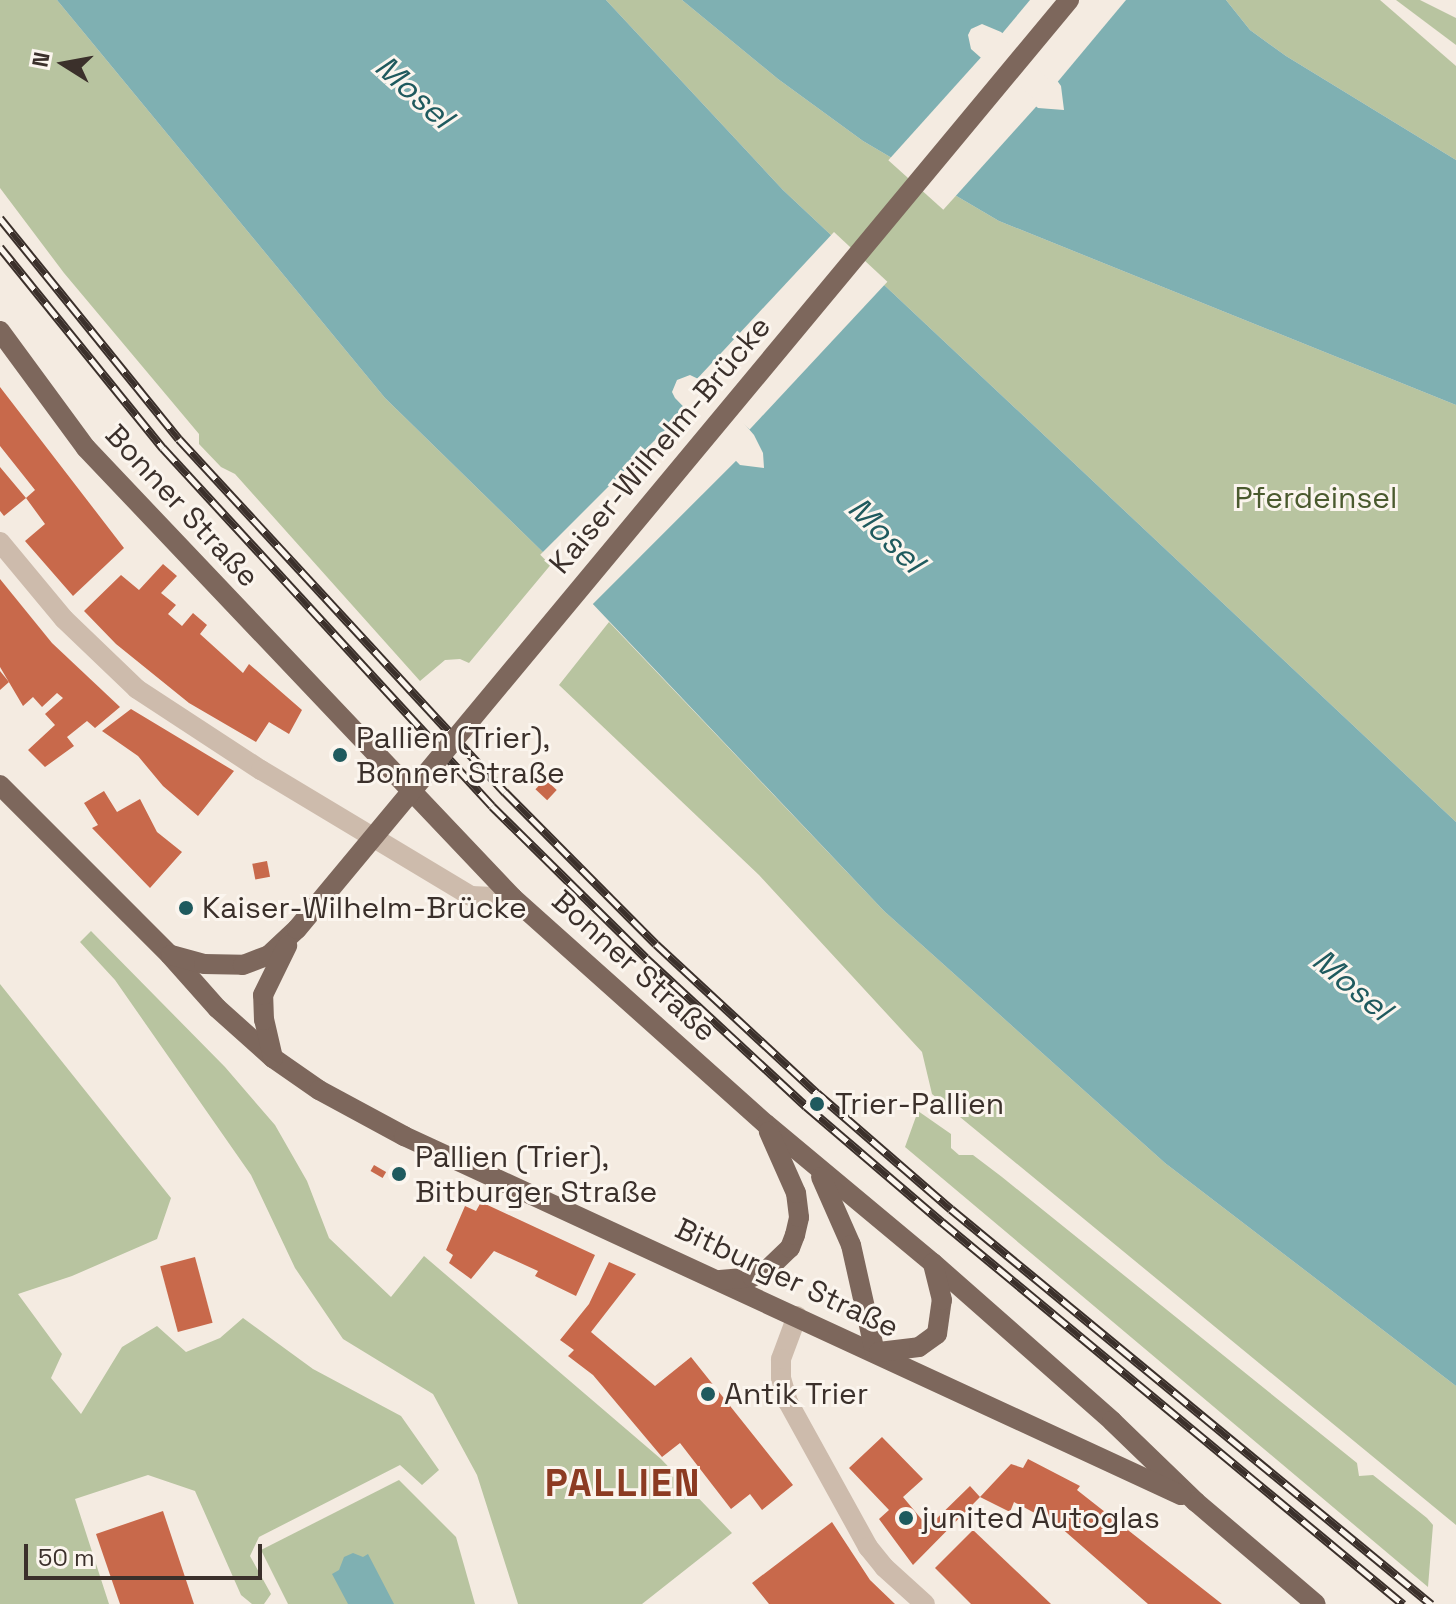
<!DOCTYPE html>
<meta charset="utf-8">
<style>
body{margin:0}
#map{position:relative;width:1456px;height:1604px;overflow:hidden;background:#f4ebe1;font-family:"Space Grotesk",sans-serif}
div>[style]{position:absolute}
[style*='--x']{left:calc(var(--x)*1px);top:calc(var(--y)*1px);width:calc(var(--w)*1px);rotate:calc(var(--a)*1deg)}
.green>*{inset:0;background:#b8c4a0}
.water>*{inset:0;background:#7fb0b2}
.pier>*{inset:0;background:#f4ebe1;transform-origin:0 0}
.building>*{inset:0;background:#c8694b;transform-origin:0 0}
.street>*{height:20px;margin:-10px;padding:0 10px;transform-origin:10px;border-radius:10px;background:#cdbbac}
.primary>*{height:20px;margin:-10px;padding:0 10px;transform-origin:10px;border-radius:10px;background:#7d675c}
.rail>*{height:9px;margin-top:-4.5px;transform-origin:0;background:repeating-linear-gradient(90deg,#fbf5ee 0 18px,#3b302b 0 36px);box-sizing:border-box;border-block:2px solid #3b302b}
.primary-bridge>*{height:20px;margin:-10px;padding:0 10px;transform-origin:10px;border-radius:10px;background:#7d675c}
.dots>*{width:22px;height:22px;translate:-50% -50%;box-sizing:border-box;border:4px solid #fbf5ee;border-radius:50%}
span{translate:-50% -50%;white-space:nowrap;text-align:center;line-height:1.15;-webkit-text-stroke:6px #fbf5ee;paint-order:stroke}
.street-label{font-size:30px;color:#3b302b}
.park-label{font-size:30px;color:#4a5a2e}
.poi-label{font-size:30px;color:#3b302b}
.left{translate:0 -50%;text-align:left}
.water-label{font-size:32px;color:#1f5a5e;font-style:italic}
.district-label{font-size:38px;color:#8c3b22;font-weight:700;letter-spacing:2px}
.north{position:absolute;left:24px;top:24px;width:80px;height:80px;-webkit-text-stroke:6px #fbf5ee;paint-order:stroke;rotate:281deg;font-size:22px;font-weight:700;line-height:32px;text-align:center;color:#3b302b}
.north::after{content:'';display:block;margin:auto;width:28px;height:36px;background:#3b302b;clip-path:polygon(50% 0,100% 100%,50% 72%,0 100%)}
.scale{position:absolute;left:24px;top:1544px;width:238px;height:36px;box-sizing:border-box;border:4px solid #3b302b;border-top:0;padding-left:10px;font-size:24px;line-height:28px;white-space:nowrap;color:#3b302b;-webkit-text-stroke:6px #fbf5ee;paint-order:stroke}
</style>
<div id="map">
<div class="green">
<div style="clip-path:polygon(0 0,57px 0,385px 398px,553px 562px,469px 663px,460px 659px,445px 660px,420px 681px,235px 474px,221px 467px,199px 444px,199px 434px,64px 273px,0 188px)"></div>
<div style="clip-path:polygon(606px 0,682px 0,778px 79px,863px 141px,999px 221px,1456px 405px,1456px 822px,783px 190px)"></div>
<div style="clip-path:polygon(1226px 0,1380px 0,1456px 66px,1456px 160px,1286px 56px,1250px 30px)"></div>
<div style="clip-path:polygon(1396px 0,1420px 0,1456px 18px,1456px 45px)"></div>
<div style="clip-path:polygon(609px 622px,884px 911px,1165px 1163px,1456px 1386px,1456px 1525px,932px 1094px,922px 1052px,759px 875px,559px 685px)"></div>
<div style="clip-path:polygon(91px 931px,225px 1067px,275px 1125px,307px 1181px,329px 1238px,391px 1297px,424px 1256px,661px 1459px,732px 1533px,642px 1604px,518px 1604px,477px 1475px,433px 1394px,343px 1339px,295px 1268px,251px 1175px,115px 980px,80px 942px)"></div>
<div style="clip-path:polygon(0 984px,171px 1198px,157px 1239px,72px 1276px,18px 1294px,62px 1354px,51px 1378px,81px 1414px,122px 1347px,157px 1326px,186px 1352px,220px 1338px,243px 1318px,313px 1369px,401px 1416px,439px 1470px,422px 1485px,400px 1465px,259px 1537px,250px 1556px,271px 1594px,264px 1604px,252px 1604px,241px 1595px,195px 1491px,148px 1475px,75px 1499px,109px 1604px,0 1604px)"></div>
<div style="clip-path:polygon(918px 1111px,951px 1134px,951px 1148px,959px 1155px,973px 1155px,1002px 1177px,1357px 1463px,1359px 1476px,1373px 1475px,1427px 1518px,1433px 1525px,1428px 1587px,905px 1147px)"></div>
<div style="clip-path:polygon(399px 1480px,456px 1537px,475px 1604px,288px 1604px,261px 1550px)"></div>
</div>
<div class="water">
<div style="clip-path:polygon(evenodd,57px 0,606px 0,783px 190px,1456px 822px,1456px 1386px,1165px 1163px,884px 911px,553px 562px,385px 398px,57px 0,690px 375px,711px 385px,754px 435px,763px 453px,764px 468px,740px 465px,675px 398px,672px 392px,677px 380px,690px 375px)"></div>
<div style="clip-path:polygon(evenodd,682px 0,1226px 0,1250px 30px,1286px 56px,1456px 160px,1456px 405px,999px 221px,863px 141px,778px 79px,682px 0,982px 24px,1001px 32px,1056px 79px,1061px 86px,1064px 110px,1038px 108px,971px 49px,968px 35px,971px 29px,982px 24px)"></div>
<div style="clip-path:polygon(353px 1553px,363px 1557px,368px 1554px,394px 1604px,348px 1604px,332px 1574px,339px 1570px,344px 1557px)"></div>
</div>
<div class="pier">
<div style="clip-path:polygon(1030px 0,1126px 0,1055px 85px,1000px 36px)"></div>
<div style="left:984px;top:54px;width:74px;height:143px;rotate:42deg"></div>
<div style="left:834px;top:232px;width:73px;height:202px;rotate:43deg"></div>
<div style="left:688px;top:407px;width:72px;height:209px;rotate:45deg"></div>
</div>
<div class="building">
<div style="clip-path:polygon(0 387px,124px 548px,73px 596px,25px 541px,45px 524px,26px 498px,4px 516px,0 511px,0 467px,26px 498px,35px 490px,0 446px)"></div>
<div style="clip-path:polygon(163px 564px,177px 576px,161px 593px,176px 605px,168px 614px,182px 626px,193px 613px,207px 625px,200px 634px,243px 673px,249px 664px,302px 710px,289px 734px,269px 722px,256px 742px,189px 703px,116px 644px,84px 611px,121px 575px,139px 590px)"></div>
<div style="clip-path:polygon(0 579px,52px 643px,120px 707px,95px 728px,87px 721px,67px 737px,74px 746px,45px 767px,28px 750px,55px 725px,45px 714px,63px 698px,57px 693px,42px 707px,33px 697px,23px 706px,0 667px)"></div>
<div style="clip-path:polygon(0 671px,9px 682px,0 690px)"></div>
<div style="clip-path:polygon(131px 709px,234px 771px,198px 816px,163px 786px,138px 756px,102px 731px)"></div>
<div style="left:545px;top:779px;width:16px;height:14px;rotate:43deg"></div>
<div style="clip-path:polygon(104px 791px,117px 812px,140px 799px,157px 832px,182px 852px,150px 888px,92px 828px,98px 825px,84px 803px)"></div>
<div style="left:267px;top:861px;width:16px;height:15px;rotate:79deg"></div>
<div style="left:374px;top:1165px;width:14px;height:7px;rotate:30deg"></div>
<div style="clip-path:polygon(481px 1202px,595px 1255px,576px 1296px,535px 1276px,538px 1271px,494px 1251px,471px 1279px,449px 1263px,453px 1255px,446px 1250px,465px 1206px,476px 1211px)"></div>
<div style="left:195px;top:1257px;width:68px;height:36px;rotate:75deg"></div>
<div style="clip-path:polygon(609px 1262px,636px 1274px,591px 1332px,655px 1386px,691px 1357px,793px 1485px,762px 1510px,750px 1494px,731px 1509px,680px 1443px,662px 1457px,593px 1375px,568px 1356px,574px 1350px,560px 1340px,589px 1304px)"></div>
<div style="clip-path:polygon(882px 1437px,923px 1479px,903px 1497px,928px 1527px,970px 1486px,980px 1497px,1011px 1464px,1023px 1468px,1028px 1459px,1080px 1486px,1077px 1490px,1222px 1604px,1148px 1604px,1059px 1526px,1014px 1502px,1010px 1512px,980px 1497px,913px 1565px,879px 1519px,889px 1510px,849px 1468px)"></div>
<div style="clip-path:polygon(163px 1511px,194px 1604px,120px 1604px,96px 1534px)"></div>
<div style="clip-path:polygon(832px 1522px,870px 1580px,895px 1604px,769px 1604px,752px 1583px)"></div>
<div style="clip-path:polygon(973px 1530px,1051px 1604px,971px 1604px,935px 1568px)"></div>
</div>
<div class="street">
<div style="--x:0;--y:542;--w:100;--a:50.3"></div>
<div style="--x:64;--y:619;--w:101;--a:43.8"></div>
<div style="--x:137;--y:689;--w:148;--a:33.2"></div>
<div style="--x:261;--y:770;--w:245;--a:31"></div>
<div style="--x:471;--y:896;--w:42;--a:2.7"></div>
<div style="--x:797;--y:1316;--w:46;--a:110.4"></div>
<div style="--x:781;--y:1359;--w:19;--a:90"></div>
<div style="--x:781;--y:1378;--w:25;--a:74"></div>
<div style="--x:788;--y:1402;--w:166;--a:61.1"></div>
<div style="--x:868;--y:1547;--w:26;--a:51"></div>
<div style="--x:884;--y:1567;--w:55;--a:42.1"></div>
</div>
<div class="primary">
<div style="--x:0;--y:331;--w:145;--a:53.7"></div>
<div style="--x:86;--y:448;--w:620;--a:46.5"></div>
<div style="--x:513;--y:898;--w:339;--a:41.8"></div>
<div style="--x:766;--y:1124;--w:217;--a:39.8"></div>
<div style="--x:933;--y:1263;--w:239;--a:41.4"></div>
<div style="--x:1112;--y:1421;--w:117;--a:44"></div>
<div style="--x:1196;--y:1502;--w:157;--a:40.4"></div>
<div style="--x:0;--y:785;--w:240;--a:45"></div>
<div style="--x:170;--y:955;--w:71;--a:48.4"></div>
<div style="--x:217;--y:1008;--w:75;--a:41.8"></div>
<div style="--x:273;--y:1058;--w:56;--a:34.8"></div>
<div style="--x:319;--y:1090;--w:97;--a:28.4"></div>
<div style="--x:404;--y:1136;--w:856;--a:24.8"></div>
<div style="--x:171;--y:955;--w:34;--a:15"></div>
<div style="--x:204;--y:964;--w:39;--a:1"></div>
<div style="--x:243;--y:965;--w:28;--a:-21"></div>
<div style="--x:269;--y:955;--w:38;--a:-43"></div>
<div style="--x:273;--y:1058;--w:39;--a:-103"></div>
<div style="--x:264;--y:1020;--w:25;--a:-92"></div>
<div style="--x:263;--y:995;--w:55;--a:-63.9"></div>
<div style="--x:821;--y:1177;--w:74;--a:66.2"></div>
<div style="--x:851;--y:1245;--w:110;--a:77.4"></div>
<div style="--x:720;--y:1280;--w:32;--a:-5"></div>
<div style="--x:752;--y:1277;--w:19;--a:-28"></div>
<div style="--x:769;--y:1268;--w:29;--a:-44"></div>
<div style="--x:790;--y:1248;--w:14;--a:-69"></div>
<div style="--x:795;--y:1235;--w:18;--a:-77"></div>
<div style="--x:799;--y:1217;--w:24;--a:-97"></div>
<div style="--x:796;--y:1193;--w:67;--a:-113.9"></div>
<div style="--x:879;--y:1352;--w:40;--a:-7.1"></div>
<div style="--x:919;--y:1347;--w:22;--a:-36"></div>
<div style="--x:937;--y:1334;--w:34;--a:-82"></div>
<div style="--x:942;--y:1300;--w:38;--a:-104"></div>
</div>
<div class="rail">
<div style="--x:0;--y:218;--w:284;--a:51"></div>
<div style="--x:179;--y:439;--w:481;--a:47.3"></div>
<div style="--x:505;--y:792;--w:214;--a:45.2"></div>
<div style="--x:656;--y:944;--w:219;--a:42.8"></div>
<div style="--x:817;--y:1093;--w:177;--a:40.9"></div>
<div style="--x:951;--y:1209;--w:622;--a:39.45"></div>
<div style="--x:0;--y:247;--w:259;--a:51"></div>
<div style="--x:163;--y:448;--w:486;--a:47.4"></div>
<div style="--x:492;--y:806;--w:216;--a:44.6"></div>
<div style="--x:646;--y:958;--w:218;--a:42.8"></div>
<div style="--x:806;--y:1106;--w:179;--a:40.5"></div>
<div style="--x:942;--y:1222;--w:599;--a:39.65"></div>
</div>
<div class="primary-bridge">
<div style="--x:297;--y:929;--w:1208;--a:-50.27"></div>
</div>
<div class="dots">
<div style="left:340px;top:755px;background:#1f5a5e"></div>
<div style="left:186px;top:908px;background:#1f5a5e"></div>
<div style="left:817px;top:1104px;background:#1f5a5e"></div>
<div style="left:399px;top:1174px;background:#1f5a5e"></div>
<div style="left:708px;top:1394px;background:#1f5a5e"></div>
<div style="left:906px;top:1518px;background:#1f5a5e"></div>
</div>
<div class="street-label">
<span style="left:660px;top:445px;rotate:-50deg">Kaiser-Wilhelm-Brücke</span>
<span style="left:182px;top:506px;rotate:47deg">Bonner Straße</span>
<span style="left:634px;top:966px;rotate:42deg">Bonner Straße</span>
<span style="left:787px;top:1278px;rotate:25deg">Bitburger Straße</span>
</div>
<div class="park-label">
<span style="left:1316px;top:498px">Pferdeinsel</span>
</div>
<div class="poi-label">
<span class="left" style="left:356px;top:755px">Pallien (Trier),<br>Bonner Straße</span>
<span class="left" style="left:202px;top:908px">Kaiser-Wilhelm-Brücke</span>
<span class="left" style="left:835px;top:1104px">Trier-Pallien</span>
<span class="left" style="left:415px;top:1174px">Pallien (Trier),<br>Bitburger Straße</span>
<span class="left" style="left:724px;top:1394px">Antik Trier</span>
<span class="left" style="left:922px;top:1518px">junited Autoglas</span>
</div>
<div class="water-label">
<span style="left:414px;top:92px;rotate:42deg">Mosel</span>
<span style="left:886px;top:535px;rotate:45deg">Mosel</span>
<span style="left:1352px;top:985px;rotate:40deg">Mosel</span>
</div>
<div class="district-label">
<span style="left:623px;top:1484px">PALLIEN</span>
</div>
<div class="north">N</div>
<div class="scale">50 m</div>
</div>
